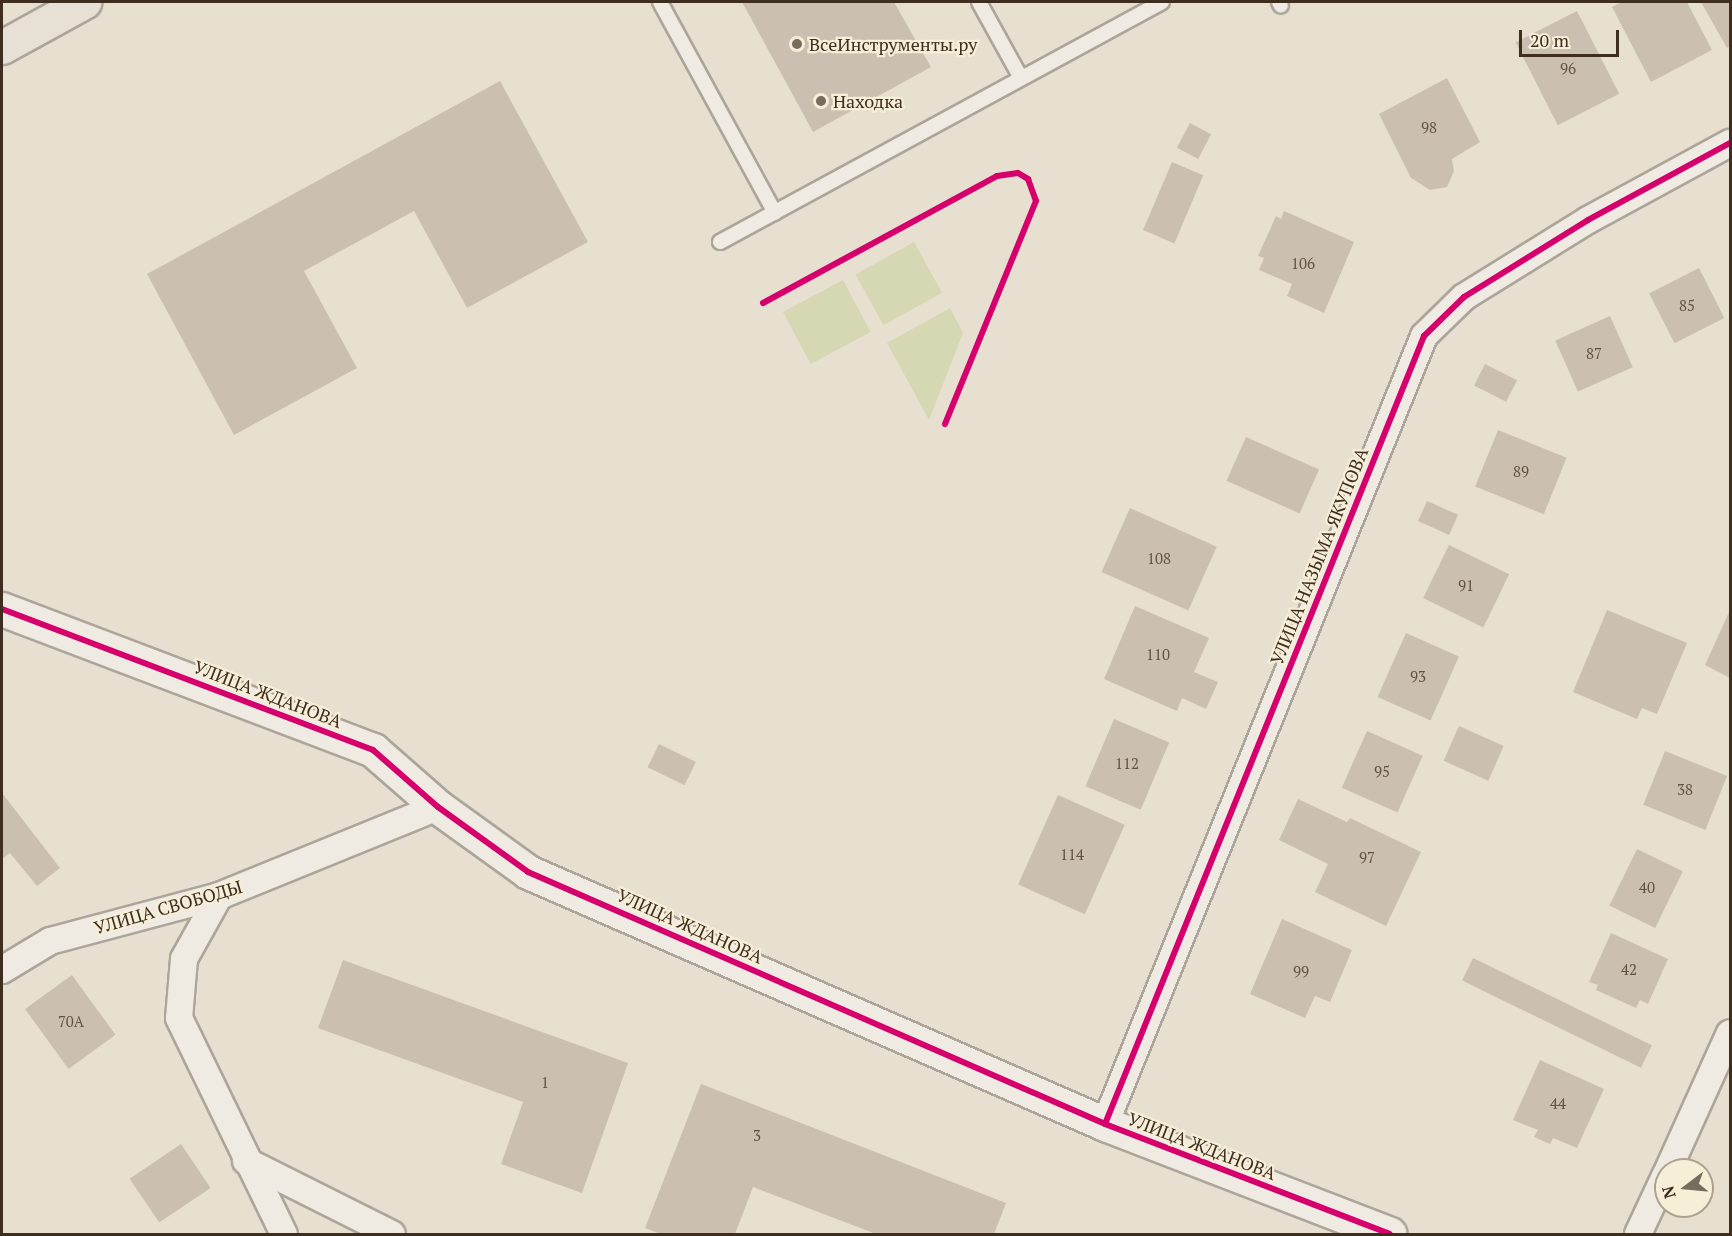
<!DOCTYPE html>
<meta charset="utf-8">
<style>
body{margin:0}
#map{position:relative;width:1732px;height:1236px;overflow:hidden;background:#e7e0d1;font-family:"PT Serif",serif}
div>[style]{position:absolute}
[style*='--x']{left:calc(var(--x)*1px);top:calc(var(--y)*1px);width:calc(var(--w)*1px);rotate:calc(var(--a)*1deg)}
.green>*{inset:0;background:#d6d7b3;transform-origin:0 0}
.building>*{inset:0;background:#cbbfb2;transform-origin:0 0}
.roads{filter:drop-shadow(2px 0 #ada599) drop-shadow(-2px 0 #ada599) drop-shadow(0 2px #ada599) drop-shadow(0 -2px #ada599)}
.service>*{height:14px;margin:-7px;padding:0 7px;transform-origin:7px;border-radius:7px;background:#efebe3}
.minor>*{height:26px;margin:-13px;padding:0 13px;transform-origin:13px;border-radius:13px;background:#efebe3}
.tertiary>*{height:33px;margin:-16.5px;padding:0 16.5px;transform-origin:16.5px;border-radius:16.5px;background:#efebe3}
.primary>*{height:33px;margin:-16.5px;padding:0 16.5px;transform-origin:16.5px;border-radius:16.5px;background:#e6e1d4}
.cycleway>*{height:6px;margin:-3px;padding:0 3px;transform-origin:3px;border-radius:3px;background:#d6006c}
.dots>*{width:16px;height:16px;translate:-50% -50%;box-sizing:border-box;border:3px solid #f7eed8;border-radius:50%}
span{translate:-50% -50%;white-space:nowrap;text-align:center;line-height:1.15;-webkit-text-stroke:4.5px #f7eed8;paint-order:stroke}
.number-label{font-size:15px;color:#605244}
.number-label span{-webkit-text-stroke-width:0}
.poi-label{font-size:18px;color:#3d2e20}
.left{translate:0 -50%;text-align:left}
.street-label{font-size:18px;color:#3d2e20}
.frame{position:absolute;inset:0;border:3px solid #3d2e20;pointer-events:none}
.north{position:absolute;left:1654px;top:1158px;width:60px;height:60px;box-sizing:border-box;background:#f7eed8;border:2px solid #ada18e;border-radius:50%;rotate:254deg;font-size:16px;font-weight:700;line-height:24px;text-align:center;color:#3d2e20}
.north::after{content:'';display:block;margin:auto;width:21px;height:27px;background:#786c5e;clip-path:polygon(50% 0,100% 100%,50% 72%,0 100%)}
.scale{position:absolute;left:1519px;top:30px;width:100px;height:27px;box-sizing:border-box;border:3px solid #3d2e20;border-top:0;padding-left:8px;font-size:18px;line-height:21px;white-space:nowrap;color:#3d2e20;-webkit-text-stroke:4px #f7eed8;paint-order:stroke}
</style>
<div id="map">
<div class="green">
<div style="left:914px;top:242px;width:58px;height:67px;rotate:61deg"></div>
<div style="left:843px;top:280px;width:59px;height:68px;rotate:62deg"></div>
<div style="clip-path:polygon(950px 308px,963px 333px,929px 420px,887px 343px)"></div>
</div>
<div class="building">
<div style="clip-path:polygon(742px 2px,894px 2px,931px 67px,813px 132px)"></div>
<div style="clip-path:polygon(1622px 2px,1687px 2px,1712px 50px,1651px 82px,1612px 7px)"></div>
<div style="clip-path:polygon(1701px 2px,1730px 2px,1730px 46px,1727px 48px)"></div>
<div style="left:1577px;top:11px;width:93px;height:69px;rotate:63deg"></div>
<div style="clip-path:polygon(1447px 78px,1480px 142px,1452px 159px,1454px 171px,1447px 187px,1430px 190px,1411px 178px,1379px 114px)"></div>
<div style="clip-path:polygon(500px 81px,588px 242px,467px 308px,414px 211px,304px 271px,357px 368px,234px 435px,147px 274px)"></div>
<div style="left:1190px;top:123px;width:24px;height:28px;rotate:28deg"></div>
<div style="left:1172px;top:162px;width:34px;height:74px;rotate:23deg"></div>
<div style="clip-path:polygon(1284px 211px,1354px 242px,1324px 313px,1287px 296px,1292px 284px,1259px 270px,1264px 258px,1258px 256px,1276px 216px,1281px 219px)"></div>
<div style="left:1699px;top:268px;width:56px;height:56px;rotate:63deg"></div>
<div style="left:1610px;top:316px;width:56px;height:60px;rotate:66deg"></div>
<div style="left:1485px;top:364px;width:36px;height:24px;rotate:27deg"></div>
<div style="left:1498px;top:430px;width:74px;height:61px;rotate:22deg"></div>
<div style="left:1246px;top:437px;width:80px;height:48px;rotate:24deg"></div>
<div style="left:1427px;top:501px;width:34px;height:22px;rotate:24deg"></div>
<div style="left:1130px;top:508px;width:95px;height:70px;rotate:24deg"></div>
<div style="left:1449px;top:545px;width:67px;height:59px;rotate:26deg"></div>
<div style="clip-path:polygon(1135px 606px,1209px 638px,1194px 672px,1218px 682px,1206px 709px,1182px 698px,1177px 711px,1104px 679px)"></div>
<div style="clip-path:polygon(1607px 610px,1687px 643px,1657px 714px,1642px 708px,1637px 719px,1573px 692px)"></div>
<div style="clip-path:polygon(1730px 610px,1730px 678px,1705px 665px)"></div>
<div style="left:1406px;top:633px;width:58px;height:70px;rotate:24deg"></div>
<div style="left:1114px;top:719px;width:60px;height:73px;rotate:23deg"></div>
<div style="left:1459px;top:726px;width:49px;height:38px;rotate:24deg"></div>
<div style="left:1367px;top:731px;width:61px;height:62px;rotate:24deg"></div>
<div style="left:659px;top:744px;width:41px;height:26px;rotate:26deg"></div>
<div style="left:1665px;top:751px;width:67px;height:58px;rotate:22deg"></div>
<div style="clip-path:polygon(2px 793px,60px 868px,37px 886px,10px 853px,2px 859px)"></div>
<div style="left:1058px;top:795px;width:73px;height:98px;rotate:24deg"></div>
<div style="clip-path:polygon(1298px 799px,1347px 822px,1350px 818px,1421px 852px,1386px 926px,1315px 892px,1328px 864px,1279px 840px)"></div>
<div style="left:1637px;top:849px;width:51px;height:63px;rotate:26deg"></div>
<div style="clip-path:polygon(1282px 919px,1352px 950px,1330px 1002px,1315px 996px,1305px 1018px,1250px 994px)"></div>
<div style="clip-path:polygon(1611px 933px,1668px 959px,1648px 1004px,1640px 1000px,1636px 1008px,1596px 990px,1598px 985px,1589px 982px)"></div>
<div style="left:1473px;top:958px;width:199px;height:25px;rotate:26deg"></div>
<div style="clip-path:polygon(343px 960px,628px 1063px,582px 1193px,501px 1164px,523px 1102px,318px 1028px)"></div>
<div style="left:72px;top:975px;width:74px;height:58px;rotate:54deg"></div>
<div style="clip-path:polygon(1540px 1060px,1604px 1089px,1577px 1148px,1553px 1138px,1550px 1144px,1534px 1137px,1538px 1130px,1513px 1120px)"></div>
<div style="clip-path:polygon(701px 1084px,1006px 1203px,994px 1234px,876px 1234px,753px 1187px,735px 1234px,661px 1234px,645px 1228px)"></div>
<div style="left:181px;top:1144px;width:53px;height:62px;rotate:56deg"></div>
</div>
<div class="roads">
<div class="service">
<div style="--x:660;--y:2;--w:240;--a:61.4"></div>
<div style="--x:979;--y:2;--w:87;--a:61.1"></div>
<div style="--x:1279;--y:2;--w:4;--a:63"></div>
<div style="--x:720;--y:242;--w:503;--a:-28.5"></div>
</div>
<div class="minor">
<div style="--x:219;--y:896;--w:72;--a:119.1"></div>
<div style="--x:184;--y:959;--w:59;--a:94.8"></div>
<div style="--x:179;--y:1018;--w:240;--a:64.1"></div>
<div style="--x:2;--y:970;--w:56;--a:-31.1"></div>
<div style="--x:50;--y:941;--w:175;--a:-14.9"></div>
<div style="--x:219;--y:896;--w:236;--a:-22.1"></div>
<div style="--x:1105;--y:1124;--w:850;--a:-67.96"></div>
<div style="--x:1424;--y:336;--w:56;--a:-44.3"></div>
<div style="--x:1464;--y:297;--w:146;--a:-31.8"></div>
<div style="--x:1588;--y:220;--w:162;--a:-28.5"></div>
<div style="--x:246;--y:1161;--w:163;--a:26.6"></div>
<div style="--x:1668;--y:1170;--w:150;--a:-65.7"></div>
<div style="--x:1638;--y:1234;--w:66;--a:-65"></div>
</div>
<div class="tertiary">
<div style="--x:2;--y:609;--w:397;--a:20.8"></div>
<div style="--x:373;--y:750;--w:86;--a:41.2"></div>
<div style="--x:438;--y:807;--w:111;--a:35.8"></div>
<div style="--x:528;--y:872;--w:630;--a:23.59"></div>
<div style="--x:1105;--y:1124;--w:305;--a:21.1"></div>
</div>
<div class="primary">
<div style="--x:2;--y:47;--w:94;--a:-28.8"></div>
</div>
</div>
<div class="cycleway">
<div style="--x:763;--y:303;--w:266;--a:-28.5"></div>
<div style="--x:997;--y:176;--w:21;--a:-8"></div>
<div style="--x:1018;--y:173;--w:12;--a:31"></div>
<div style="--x:1028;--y:179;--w:23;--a:70"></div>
<div style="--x:1036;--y:201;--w:241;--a:112.2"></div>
<div style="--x:2;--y:609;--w:397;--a:20.8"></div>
<div style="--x:373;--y:750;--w:86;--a:41.2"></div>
<div style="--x:438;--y:807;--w:111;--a:35.8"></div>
<div style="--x:528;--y:872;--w:630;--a:23.59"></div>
<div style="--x:1105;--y:1124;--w:305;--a:21.1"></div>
<div style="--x:1105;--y:1124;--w:850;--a:-67.96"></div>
<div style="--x:1424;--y:336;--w:56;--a:-44.3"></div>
<div style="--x:1464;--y:297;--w:146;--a:-31.8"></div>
<div style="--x:1588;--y:220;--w:162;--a:-28.5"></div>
</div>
<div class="dots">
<div style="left:797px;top:44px;background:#786c5e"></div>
<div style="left:821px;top:101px;background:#786c5e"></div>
</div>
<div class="number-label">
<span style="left:1568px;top:69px">96</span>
<span style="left:1429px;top:128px">98</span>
<span style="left:1303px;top:264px">106</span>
<span style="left:1687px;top:306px">85</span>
<span style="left:1594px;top:354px">87</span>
<span style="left:1521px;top:472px">89</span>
<span style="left:1159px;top:559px">108</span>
<span style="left:1466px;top:586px">91</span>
<span style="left:1158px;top:655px">110</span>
<span style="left:1418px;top:677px">93</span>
<span style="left:1127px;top:764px">112</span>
<span style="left:1382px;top:772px">95</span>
<span style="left:1685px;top:790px">38</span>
<span style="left:1072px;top:855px">114</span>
<span style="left:1367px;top:858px">97</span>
<span style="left:1647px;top:888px">40</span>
<span style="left:1629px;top:970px">42</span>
<span style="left:1301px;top:972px">99</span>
<span style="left:71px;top:1022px">70А</span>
<span style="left:545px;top:1083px">1</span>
<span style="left:1558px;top:1104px">44</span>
<span style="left:757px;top:1136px">3</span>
</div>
<div class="poi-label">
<span class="left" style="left:809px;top:44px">ВсеИнструменты.ру</span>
<span class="left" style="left:833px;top:101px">Находка</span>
</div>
<div class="street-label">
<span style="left:1319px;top:556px;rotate:-68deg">УЛИЦА НАЗЫМА ЯКУПОВА</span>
<span style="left:268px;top:694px;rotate:21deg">УЛИЦА ЖДАНОВА</span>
<span style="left:168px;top:907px;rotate:-16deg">УЛИЦА СВОБОДЫ</span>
<span style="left:690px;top:926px;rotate:24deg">УЛИЦА ЖДАНОВА</span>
<span style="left:1202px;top:1146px;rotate:21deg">УЛИЦА ЖДАНОВА</span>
</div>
<div class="frame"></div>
<div class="north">N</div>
<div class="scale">20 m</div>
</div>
